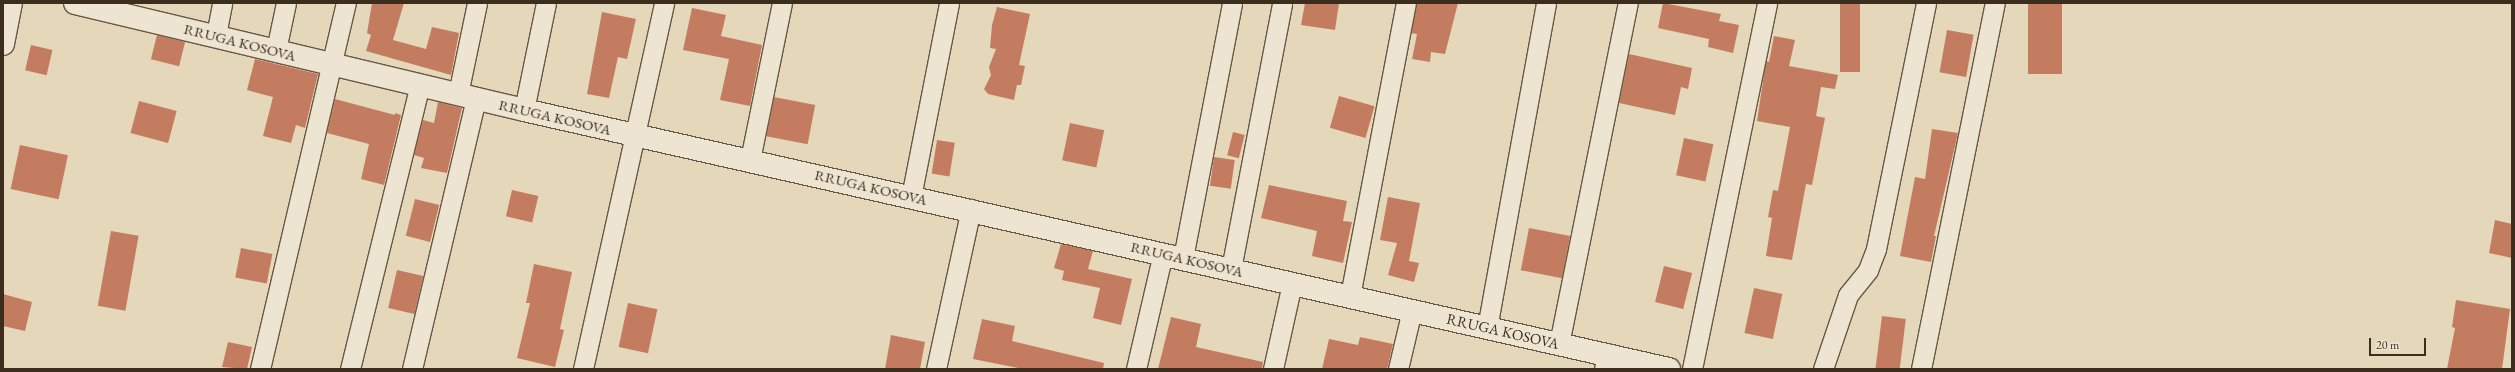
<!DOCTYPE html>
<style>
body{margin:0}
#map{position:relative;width:2515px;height:372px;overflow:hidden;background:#e4d7ba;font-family:"EB Garamond",serif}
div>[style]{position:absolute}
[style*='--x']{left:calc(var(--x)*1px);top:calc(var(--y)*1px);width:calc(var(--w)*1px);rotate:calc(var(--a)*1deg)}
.building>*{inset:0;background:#c47c60;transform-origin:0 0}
.roads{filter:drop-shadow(1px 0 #675844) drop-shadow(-1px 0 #675844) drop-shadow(0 1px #675844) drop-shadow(0 -1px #675844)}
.street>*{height:19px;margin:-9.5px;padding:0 9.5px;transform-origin:9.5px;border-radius:9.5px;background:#ede5d2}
.secondary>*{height:22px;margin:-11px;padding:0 11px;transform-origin:11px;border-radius:11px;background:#ede5d2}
span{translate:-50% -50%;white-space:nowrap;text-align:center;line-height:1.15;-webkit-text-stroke:3px #ede5d2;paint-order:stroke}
.street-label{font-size:15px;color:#3d2d1d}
.frame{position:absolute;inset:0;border:4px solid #3d2d1d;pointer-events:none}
.scale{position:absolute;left:2369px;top:338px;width:57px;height:18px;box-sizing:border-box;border:2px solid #3d2d1d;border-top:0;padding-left:5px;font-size:12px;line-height:14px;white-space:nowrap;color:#3d2d1d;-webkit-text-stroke:3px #ede5d2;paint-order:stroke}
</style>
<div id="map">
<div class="building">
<div style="clip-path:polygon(372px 3px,404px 3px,393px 40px,426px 49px,432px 27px,459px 33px,451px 75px,366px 51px,371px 35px,367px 33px)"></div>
<div style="clip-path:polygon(1305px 3px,1339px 3px,1335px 30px,1301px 25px)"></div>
<div style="clip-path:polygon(1417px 3px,1458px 3px,1445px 54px,1431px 52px,1430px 62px,1412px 59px,1417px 34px,1411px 33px)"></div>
<div style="clip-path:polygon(1663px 3px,1721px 14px,1719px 21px,1739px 25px,1733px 53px,1708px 47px,1709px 39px,1658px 28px)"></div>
<div style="left:1840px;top:3px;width:20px;height:69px"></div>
<div style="left:2028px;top:3px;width:34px;height:71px"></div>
<div style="clip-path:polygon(997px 7px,1030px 14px,1019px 65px,1025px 66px,1021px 85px,1017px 85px,1014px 100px,988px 94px,984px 89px,991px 75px,989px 67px,996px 49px,990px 48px,992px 25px)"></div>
<div style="clip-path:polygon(692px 8px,726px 15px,721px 36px,762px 45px,750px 106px,720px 100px,729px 59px,683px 50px)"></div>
<div style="clip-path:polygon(602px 12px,636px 19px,627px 59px,618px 57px,609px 98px,587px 94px)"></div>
<div style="left:1947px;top:30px;width:27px;height:43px;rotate:10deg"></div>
<div style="left:157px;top:35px;width:29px;height:25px;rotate:14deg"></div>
<div style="clip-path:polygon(1774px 36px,1795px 40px,1789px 66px,1838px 75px,1835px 89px,1821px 87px,1816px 116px,1825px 118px,1812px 185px,1806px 184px,1792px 260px,1766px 256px,1772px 218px,1768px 217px,1773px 190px,1778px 191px,1790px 127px,1757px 121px,1766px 61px,1769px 62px)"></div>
<div style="left:31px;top:45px;width:22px;height:26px;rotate:13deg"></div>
<div style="clip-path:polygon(1629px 54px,1692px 68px,1688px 89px,1681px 87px,1675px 115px,1619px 103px)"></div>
<div style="clip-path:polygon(255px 59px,318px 74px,305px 128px,296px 125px,291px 143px,263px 136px,273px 97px,247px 90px)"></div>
<div style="left:1339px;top:96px;width:37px;height:33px;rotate:16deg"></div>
<div style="left:774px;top:97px;width:42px;height:40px;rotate:11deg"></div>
<div style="clip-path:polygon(335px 99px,395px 115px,395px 113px,401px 115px,384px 185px,361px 179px,369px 144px,327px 133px)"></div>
<div style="left:139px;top:101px;width:39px;height:33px;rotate:15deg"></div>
<div style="clip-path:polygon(438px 102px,462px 108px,447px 173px,421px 168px,424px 158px,414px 155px,423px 120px,434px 123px)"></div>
<div style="left:1070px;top:123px;width:35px;height:38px;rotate:12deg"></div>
<div style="clip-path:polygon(1932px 129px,1958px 133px,1934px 236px,1936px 236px,1931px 262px,1900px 256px,1915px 177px,1925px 179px)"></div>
<div style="left:1233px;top:132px;width:12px;height:24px;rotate:14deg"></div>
<div style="left:1684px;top:138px;width:30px;height:38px;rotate:12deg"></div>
<div style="left:937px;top:140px;width:18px;height:34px;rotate:9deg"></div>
<div style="left:20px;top:145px;width:49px;height:45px;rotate:12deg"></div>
<div style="left:1214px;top:157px;width:21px;height:29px;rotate:8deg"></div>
<div style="clip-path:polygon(1269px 185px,1347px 201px,1343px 221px,1352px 222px,1343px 263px,1312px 256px,1317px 231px,1261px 218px)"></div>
<div style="left:512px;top:190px;width:27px;height:27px;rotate:13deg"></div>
<div style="clip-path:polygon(1388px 197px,1420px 203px,1409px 261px,1419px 263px,1414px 282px,1388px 275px,1397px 243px,1380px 240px)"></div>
<div style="left:415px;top:199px;width:25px;height:38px;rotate:14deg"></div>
<div style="clip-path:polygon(2495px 220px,2512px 224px,2512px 258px,2489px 253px)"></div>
<div style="left:1529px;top:228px;width:42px;height:43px;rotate:11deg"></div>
<div style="left:111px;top:231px;width:28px;height:76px;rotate:10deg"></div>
<div style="clip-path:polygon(1061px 244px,1093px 251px,1088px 269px,1132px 279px,1121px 325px,1093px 318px,1100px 288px,1062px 280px,1064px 271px,1054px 268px)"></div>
<div style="left:241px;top:248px;width:32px;height:30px;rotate:11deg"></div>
<div style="clip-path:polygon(534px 264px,572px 272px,560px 329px,564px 330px,555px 367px,517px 358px,530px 303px,526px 303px)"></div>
<div style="left:1664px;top:266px;width:29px;height:37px;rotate:14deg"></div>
<div style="left:397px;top:270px;width:27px;height:39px;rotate:13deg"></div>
<div style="left:1754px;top:288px;width:29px;height:46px;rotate:12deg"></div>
<div style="clip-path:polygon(3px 294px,32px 302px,25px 331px,3px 326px)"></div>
<div style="clip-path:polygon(2456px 300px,2510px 309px,2502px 369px,2447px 369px,2455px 328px,2452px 327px)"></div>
<div style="left:628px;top:303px;width:30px;height:45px;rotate:12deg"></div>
<div style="left:1882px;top:316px;width:24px;height:53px;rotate:7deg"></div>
<div style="clip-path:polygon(1171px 317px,1201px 324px,1196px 347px,1263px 362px,1262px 369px,1158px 369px)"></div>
<div style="clip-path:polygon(982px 319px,1015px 326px,1012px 341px,1104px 363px,1103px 369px,1023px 369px,973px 359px)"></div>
<div style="clip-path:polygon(891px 335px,925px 342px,920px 369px,885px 369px)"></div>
<div style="clip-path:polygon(1360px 337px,1393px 344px,1387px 369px,1322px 369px,1329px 339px,1358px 345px)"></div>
<div style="clip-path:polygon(228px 342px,252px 347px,247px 369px,222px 367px)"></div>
</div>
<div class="roads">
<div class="street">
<div style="--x:216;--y:35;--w:33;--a:-79"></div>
<div style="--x:276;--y:50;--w:48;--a:-78"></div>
<div style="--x:458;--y:94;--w:93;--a:-78.2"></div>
<div style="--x:524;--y:110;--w:109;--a:-78.4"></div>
<div style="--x:750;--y:160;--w:160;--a:-78.5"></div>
<div style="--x:911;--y:197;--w:198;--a:-78.9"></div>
<div style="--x:1183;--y:258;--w:260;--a:-79.1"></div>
<div style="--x:1231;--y:269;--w:271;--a:-79.1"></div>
<div style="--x:1350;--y:296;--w:298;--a:-79.2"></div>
<div style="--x:1487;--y:328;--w:330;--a:-79.7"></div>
<div style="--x:1559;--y:344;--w:348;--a:-78.6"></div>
<div style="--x:260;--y:369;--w:376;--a:-76.8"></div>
<div style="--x:350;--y:369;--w:292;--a:-76.2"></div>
<div style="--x:412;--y:369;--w:278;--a:-76.7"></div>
<div style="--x:583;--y:369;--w:375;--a:-77.5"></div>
<div style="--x:936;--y:369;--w:164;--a:-77.7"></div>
<div style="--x:1136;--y:369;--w:119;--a:-76.9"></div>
<div style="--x:1273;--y:369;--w:88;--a:-77.5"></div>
<div style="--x:1398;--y:369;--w:61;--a:-76.7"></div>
<div style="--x:1604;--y:369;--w:16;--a:-75"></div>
<div style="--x:1692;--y:369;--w:374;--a:-78.4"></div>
<div style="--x:1823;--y:369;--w:78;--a:-71.3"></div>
<div style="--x:1848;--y:295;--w:32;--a:-51"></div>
<div style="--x:1868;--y:270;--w:22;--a:-69"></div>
<div style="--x:1876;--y:249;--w:251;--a:-78.5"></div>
<div style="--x:1921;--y:369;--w:373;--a:-78.6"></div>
</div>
<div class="secondary">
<div style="--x:75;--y:3;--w:462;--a:13.4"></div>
<div style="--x:524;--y:110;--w:1174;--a:12.75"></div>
<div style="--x:3;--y:44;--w:42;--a:-79"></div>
</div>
</div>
<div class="street-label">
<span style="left:240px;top:42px;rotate:14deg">RRUGA KOSOVA</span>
<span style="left:555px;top:117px;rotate:13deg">RRUGA KOSOVA</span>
<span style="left:871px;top:187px;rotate:13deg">RRUGA KOSOVA</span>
<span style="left:1187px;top:259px;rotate:13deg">RRUGA KOSOVA</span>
<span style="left:1503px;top:331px;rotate:13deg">RRUGA KOSOVA</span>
</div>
<div class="frame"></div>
<div class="scale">20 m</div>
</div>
